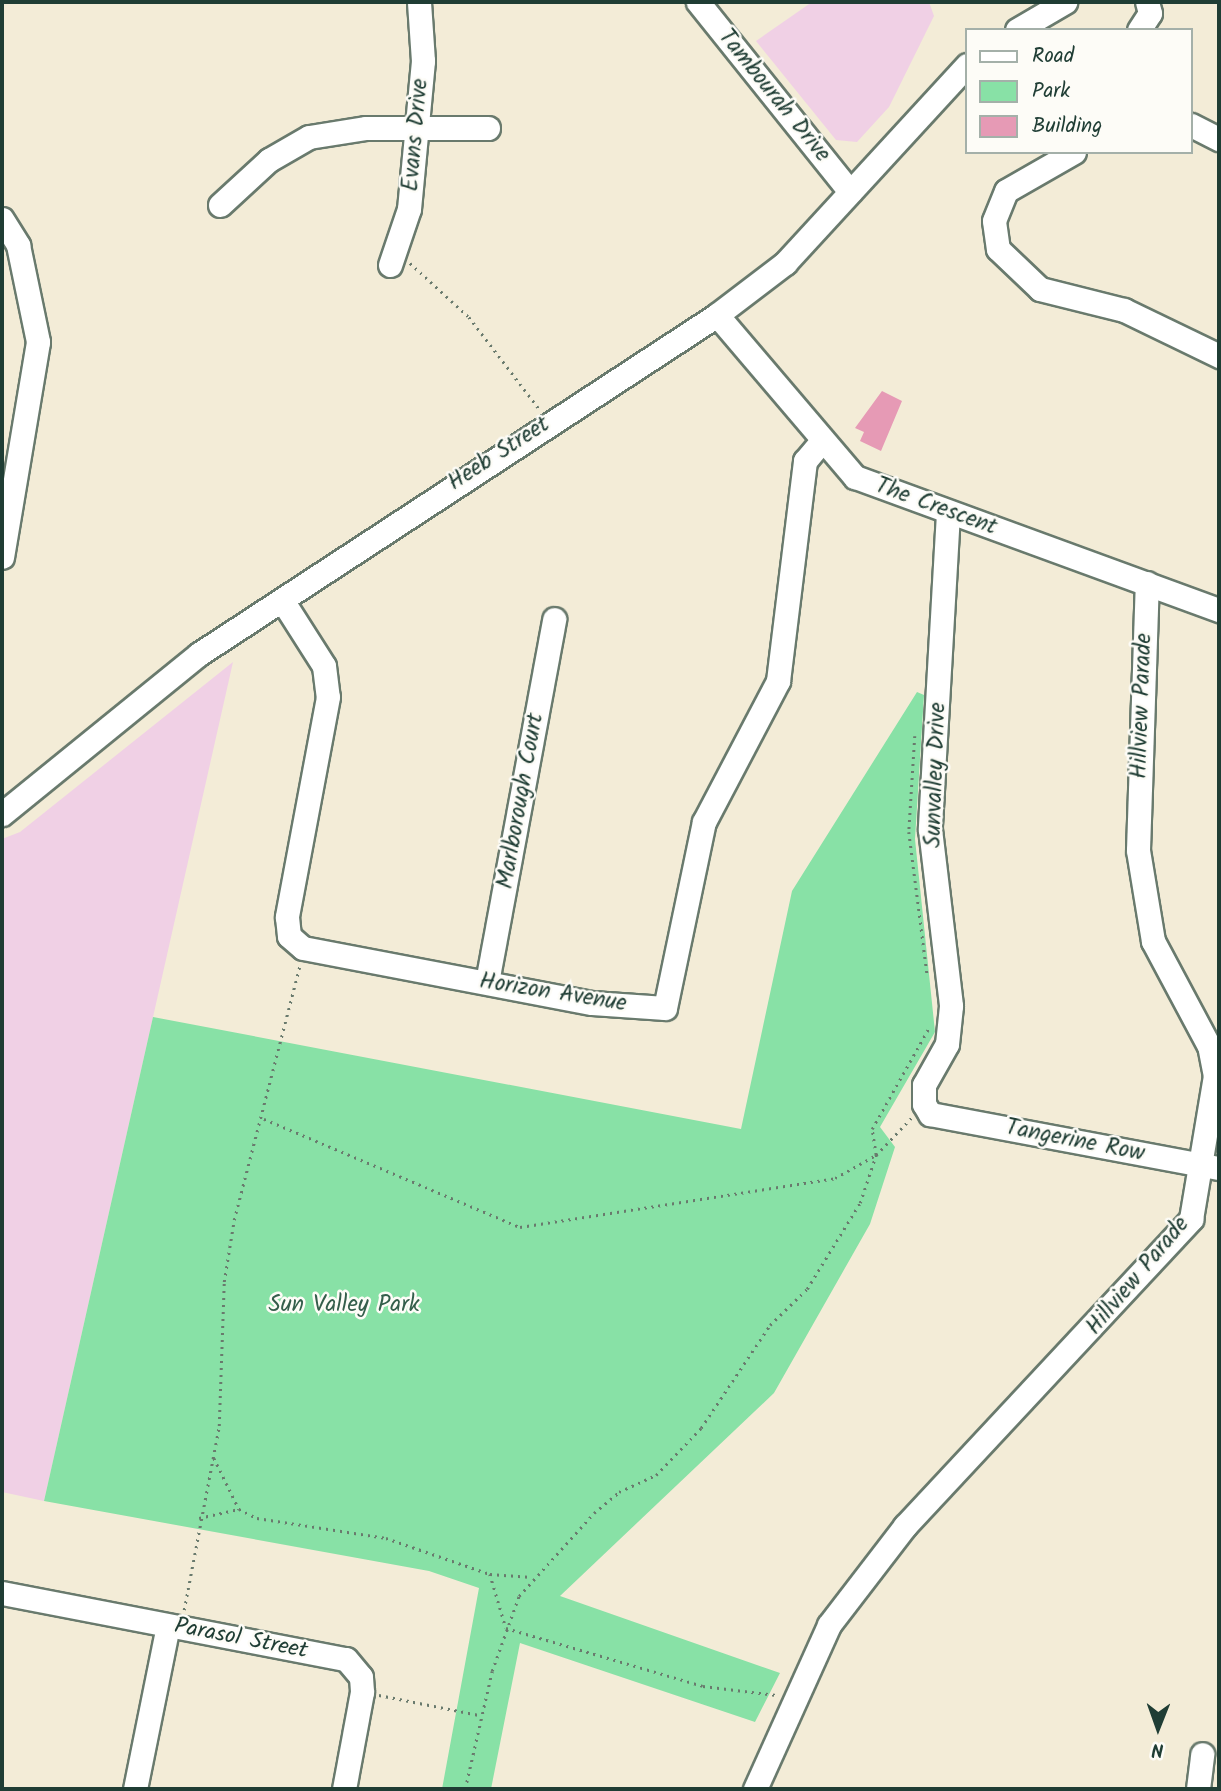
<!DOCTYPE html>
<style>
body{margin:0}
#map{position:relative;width:1221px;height:1791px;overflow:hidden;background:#f3ecd7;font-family:Kalam,sans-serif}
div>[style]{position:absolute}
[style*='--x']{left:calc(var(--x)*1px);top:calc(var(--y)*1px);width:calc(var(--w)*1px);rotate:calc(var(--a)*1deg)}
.built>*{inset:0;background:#f0d0e5}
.green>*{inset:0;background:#88e1a6}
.building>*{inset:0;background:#e69ab5}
.path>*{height:2.5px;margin-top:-1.25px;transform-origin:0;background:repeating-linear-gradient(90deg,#697a6d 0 2px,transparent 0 7px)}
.roads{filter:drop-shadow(2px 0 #697a6d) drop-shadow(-2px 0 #697a6d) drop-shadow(0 2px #697a6d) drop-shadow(0 -2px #697a6d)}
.minor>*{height:23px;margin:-11.5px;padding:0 11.5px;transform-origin:11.5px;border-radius:11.5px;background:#fff}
span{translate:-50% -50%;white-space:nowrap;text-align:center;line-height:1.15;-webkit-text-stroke:5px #fdfcf7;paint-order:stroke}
.street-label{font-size:23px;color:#1f3d34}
.park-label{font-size:23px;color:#345e4b}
.frame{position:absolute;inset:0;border:4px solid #1f3d34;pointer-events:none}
.legend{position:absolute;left:965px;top:28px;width:228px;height:126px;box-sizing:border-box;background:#fdfcf7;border:2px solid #a4b0a9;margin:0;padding:9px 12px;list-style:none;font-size:21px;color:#1f3d34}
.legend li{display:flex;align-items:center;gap:14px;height:35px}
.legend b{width:35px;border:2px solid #a4b0a9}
.north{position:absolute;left:1123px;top:1693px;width:70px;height:70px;-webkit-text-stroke:5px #fdfcf7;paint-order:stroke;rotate:181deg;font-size:19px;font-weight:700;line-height:28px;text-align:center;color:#1f3d34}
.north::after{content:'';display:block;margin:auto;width:24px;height:32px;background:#1f3d34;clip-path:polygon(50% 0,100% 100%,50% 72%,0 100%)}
</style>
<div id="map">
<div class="built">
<div style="clip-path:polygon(812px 2px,929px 2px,934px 16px,889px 107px,857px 142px,836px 140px,756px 41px)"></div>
<div style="clip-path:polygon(233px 662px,44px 1501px,2px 1492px,2px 839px,20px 832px)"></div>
</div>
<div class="green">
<div style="clip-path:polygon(917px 692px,924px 695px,915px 839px,935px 1032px,880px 1127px,895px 1147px,870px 1224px,774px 1393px,560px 1596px,780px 1673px,755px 1722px,520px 1643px,491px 1789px,442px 1789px,479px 1588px,429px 1571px,44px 1501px,153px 1017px,741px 1129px,792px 891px)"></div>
</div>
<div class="building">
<div style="clip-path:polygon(882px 391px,902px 401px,881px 451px,860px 441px,864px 432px,855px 428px)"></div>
</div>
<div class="path">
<div style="--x:410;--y:263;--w:80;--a:42.5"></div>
<div style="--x:469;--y:317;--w:117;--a:52.6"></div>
<div style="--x:915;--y:736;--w:96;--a:93.6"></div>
<div style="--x:909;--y:832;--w:142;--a:82.7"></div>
<div style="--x:264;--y:1119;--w:278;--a:22.9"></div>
<div style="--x:520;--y:1227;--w:319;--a:-8.8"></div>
<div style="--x:835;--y:1178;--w:47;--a:-29.3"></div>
<div style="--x:876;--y:1155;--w:52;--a:-46.5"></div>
<div style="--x:214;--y:1458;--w:57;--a:63.9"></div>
<div style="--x:239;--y:1509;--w:20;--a:27"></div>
<div style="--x:257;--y:1518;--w:131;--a:8.8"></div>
<div style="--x:386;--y:1538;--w:110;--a:19.1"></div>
<div style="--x:490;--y:1574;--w:42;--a:4.1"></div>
<div style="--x:199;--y:1518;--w:41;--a:-12.7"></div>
<div style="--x:490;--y:1574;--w:56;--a:73.5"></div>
<div style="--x:506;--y:1628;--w:205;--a:16.4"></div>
<div style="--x:703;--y:1686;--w:74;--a:7"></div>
<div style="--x:184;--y:1610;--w:187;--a:-79.2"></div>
<div style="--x:219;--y:1426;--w:144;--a:-88"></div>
<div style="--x:224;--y:1282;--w:63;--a:-80.8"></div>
<div style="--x:234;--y:1220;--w:263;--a:-75.5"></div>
<div style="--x:379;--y:1695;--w:102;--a:11.3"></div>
<div style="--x:465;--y:1789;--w:121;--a:-77.1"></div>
<div style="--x:492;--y:1671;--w:80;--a:-70.2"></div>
<div style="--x:519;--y:1596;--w:112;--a:-47.9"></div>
<div style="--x:594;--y:1513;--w:33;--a:-40"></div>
<div style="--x:619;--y:1492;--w:41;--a:-24.7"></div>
<div style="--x:656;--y:1475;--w:65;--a:-46.2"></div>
<div style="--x:701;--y:1428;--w:124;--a:-56.2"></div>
<div style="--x:770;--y:1325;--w:52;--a:-44.2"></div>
<div style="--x:807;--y:1289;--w:101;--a:-58.4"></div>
<div style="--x:860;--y:1203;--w:51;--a:-71.6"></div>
<div style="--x:876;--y:1155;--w:26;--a:-99"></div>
<div style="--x:872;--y:1129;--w:116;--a:-60.6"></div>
</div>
<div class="roads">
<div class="minor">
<div style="--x:698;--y:2;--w:243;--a:51.3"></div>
<div style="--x:1017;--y:30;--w:56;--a:-30.3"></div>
<div style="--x:1139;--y:30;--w:20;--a:-57"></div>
<div style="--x:1150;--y:13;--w:11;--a:-105"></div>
<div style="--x:1191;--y:125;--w:31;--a:27"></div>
<div style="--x:1074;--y:152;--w:78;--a:150.2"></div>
<div style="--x:1006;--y:191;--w:32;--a:112"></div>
<div style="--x:994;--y:221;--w:28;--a:82"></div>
<div style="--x:998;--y:249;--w:58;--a:43.6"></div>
<div style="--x:1040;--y:289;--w:87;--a:14"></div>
<div style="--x:1124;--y:310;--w:106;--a:25.8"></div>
<div style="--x:220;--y:205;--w:67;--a:-42.6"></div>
<div style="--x:269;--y:160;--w:46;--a:-29.9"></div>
<div style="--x:309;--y:137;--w:58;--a:-9"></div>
<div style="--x:366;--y:128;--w:122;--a:0"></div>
<div style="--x:2;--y:219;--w:31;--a:58"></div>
<div style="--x:18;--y:245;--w:99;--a:78.3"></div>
<div style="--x:38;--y:342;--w:218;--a:99.5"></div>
<div style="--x:390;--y:265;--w:59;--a:-71.3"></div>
<div style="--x:409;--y:209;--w:149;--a:-84.6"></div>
<div style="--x:423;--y:61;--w:59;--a:-93.9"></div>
<div style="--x:717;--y:315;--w:213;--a:49.6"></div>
<div style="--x:855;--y:477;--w:388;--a:20.1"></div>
<div style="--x:948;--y:513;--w:317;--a:93.3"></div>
<div style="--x:930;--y:829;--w:178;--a:83.2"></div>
<div style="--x:951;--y:1006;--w:38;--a:96"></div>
<div style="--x:947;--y:1044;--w:47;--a:119.3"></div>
<div style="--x:924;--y:1085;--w:19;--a:90"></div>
<div style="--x:924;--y:1104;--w:12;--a:59"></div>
<div style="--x:930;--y:1114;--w:294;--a:10.6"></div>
<div style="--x:282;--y:600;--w:78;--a:57.5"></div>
<div style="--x:324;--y:666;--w:31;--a:83"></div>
<div style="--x:328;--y:697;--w:224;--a:100.6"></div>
<div style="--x:287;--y:917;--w:19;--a:84"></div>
<div style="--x:289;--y:936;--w:18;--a:41"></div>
<div style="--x:303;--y:948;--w:294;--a:10.8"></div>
<div style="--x:592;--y:1003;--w:73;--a:3.9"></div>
<div style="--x:665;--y:1008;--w:190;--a:-78.2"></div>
<div style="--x:704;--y:822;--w:159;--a:-62.3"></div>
<div style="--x:778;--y:681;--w:222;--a:-83"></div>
<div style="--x:805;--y:461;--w:23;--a:-50"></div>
<div style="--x:2;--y:814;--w:254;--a:-39.1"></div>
<div style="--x:199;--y:654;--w:619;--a:-33.2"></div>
<div style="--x:717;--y:315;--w:86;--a:-37.4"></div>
<div style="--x:785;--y:263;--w:269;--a:-47.4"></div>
<div style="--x:487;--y:982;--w:369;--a:-79.5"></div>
<div style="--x:2;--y:1593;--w:350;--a:10.9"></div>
<div style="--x:346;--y:1659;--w:23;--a:50"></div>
<div style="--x:361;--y:1677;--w:15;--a:86"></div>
<div style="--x:362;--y:1692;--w:99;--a:100.5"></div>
<div style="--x:135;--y:1789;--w:166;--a:-78.6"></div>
<div style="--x:755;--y:1789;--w:180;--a:-65.7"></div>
<div style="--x:829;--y:1625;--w:125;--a:-52.5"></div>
<div style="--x:905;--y:1526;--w:420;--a:-47"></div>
<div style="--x:1191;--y:1219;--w:145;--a:-80.5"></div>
<div style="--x:1215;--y:1076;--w:31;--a:-101"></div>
<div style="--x:1209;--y:1046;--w:119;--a:-118.1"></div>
<div style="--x:1153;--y:941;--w:92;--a:-99.4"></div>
<div style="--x:1138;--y:850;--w:267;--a:-88.1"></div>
<div style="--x:1198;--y:1789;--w:35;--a:-83"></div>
</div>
</div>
<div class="street-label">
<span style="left:774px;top:96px;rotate:51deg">Tambourah Drive</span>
<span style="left:416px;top:135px;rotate:-85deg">Evans Drive</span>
<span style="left:499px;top:454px;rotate:-33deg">Heeb Street</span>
<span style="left:936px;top:507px;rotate:20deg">The Crescent</span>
<span style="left:1142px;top:706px;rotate:-88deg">Hillview Parade</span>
<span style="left:936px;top:775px;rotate:-88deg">Sunvalley Drive</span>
<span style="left:521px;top:801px;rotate:-80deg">Marlborough Court</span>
<span style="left:553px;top:993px;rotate:9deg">Horizon Avenue</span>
<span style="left:1075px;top:1141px;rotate:11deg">Tangerine Row</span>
<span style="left:1138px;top:1276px;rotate:-50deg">Hillview Parade</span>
<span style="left:241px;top:1639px;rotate:11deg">Parasol Street</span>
</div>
<div class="park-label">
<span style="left:344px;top:1305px">Sun Valley Park</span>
</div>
<div class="frame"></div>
<ul class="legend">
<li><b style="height:9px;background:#fff"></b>Road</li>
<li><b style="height:19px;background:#88e1a6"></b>Park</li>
<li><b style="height:19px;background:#e69ab5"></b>Building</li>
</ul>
<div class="north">N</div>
</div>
